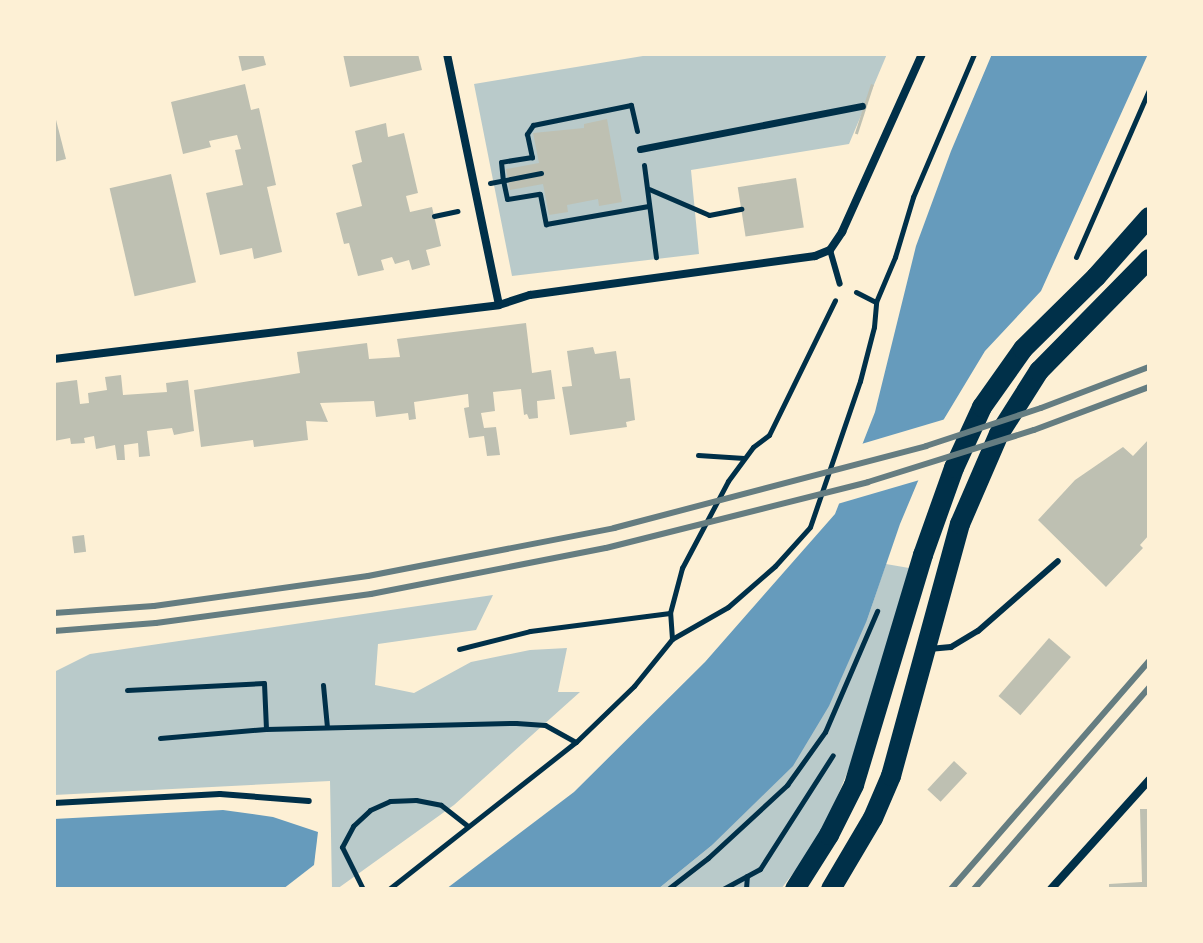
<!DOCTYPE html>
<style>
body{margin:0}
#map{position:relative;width:1203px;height:943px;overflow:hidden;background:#fdf0d5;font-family:Mulish,sans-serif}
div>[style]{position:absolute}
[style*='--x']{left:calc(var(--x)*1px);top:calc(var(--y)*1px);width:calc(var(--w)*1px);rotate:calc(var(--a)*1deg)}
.green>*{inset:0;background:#b9caca}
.water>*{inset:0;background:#669bbc}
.pier>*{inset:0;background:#fdf0d5}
.building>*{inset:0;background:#bec0b2;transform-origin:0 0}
.path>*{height:5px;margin:-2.5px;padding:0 2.5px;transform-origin:2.5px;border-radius:2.5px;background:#003049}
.service>*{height:6px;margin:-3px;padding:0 3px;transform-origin:3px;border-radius:3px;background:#003049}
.pedestrian>*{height:7px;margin:-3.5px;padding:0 3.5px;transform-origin:3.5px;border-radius:3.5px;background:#003049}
.minor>*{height:8px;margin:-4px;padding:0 4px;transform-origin:4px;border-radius:4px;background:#003049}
.primary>*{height:20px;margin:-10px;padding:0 10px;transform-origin:10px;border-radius:10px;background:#003049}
.rail>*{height:6px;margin:-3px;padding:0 3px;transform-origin:3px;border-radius:3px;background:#657d81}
span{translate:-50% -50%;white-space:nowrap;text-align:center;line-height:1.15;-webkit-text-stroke:8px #fdf0d5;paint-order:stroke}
.frame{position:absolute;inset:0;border:56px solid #fdf0d5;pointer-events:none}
</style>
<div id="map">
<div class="green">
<div style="clip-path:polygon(655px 54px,887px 54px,849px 144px,691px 170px,699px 254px,512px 276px,474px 84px)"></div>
<div style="clip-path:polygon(886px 564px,909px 568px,862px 737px,828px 819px,805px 858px,781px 889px,658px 889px,711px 846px,867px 620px)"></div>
<div style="clip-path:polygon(493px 595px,476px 630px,378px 644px,375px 685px,414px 693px,471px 662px,530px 650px,567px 648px,558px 692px,580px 692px,454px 805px,337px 889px,332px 889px,330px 781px,54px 795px,54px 672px,90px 654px)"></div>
</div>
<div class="water">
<div style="clip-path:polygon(992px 54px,1148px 54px,1041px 291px,985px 351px,944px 419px,900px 524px,867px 620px,829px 706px,793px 766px,711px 846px,658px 889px,446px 889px,574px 792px,705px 662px,835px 514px,875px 412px,916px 246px,951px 151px)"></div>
<div style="clip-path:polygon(223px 810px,273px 817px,318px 832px,314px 865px,283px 889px,54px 889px,54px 819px)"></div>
</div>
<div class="pier">
<div style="clip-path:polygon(949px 418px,923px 479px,834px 505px,858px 445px)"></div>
</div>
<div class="building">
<div style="clip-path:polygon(238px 54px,263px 54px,266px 65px,242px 71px)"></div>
<div style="clip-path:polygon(343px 54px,418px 54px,422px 70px,350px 87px)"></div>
<div style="clip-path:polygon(245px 84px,251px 110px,259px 108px,276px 185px,267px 187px,282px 252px,254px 259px,252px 248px,220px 255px,206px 193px,243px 185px,235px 150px,241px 149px,237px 135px,209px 141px,211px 147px,183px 154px,171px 102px)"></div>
<div style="left:871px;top:84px;width:3px;height:52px;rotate:18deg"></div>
<div style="clip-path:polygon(54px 112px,66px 159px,54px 162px)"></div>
<div style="clip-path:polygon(607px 119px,622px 202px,599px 206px,598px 199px,567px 205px,568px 212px,549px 215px,543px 184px,510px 190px,506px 169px,539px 163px,533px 133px,584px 128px,584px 124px)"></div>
<div style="clip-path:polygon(386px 123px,388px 137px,404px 133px,418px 193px,406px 196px,410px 212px,432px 207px,441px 246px,426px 250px,430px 265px,412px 270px,409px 260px,395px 264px,392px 257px,381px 260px,384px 270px,358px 276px,349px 243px,344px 244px,336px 213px,362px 206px,352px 165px,362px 162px,355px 131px)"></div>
<div style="left:171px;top:174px;width:111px;height:63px;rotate:77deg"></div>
<div style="left:796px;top:178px;width:50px;height:59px;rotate:81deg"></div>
<div style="clip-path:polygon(526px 323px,532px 373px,551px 370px,555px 399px,537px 401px,538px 418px,529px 419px,527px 414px,524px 415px,521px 389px,493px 392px,495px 411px,481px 413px,484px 428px,496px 427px,500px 455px,487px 456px,484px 436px,469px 438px,464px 408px,469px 407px,468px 394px,414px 402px,416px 419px,409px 420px,408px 413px,376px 417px,374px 401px,320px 403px,328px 422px,306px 421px,308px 440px,254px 447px,253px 440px,201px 447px,194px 390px,300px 373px,297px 352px,367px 343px,369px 359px,400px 357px,397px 339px)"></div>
<div style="clip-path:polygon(593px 347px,595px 354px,616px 351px,620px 379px,630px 378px,635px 420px,626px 422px,627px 427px,570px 435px,562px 387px,572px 386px,567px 351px)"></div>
<div style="clip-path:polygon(121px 375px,123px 395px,167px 392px,166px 383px,188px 380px,194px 431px,174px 435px,172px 428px,147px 431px,150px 456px,139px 457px,138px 443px,124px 445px,125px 460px,117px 460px,115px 445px,96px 449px,94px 436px,84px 438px,85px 443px,71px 444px,70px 438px,54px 441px,54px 383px,77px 380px,80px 404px,89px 403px,88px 393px,107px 390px,105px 377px)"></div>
<div style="clip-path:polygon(1149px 439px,1149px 535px,1140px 545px,1143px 548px,1106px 587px,1038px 520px,1075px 480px,1123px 447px,1133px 456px)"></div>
<div style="left:84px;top:535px;width:17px;height:12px;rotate:83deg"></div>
<div style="left:1049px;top:638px;width:29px;height:77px;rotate:41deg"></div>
<div style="left:954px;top:761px;width:18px;height:39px;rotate:43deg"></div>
<div style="clip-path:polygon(1140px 809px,1149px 809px,1149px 889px,1109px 889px,1109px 884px,1142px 882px)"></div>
</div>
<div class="path">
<div style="--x:637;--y:131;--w:27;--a:-103"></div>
<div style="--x:631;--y:105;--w:100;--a:168.5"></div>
<div style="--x:533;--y:125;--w:11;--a:124"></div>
<div style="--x:527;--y:134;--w:24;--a:78"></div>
<div style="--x:532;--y:157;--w:31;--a:171"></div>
<div style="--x:501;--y:162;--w:18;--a:84"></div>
<div style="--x:503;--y:180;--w:19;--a:78"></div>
<div style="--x:507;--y:199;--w:33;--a:-9"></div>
<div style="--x:540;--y:194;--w:31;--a:79"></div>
<div style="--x:546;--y:224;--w:104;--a:-10"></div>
<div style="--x:644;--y:165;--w:93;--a:82.6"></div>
<div style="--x:490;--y:183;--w:52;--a:-11.1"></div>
<div style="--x:649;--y:189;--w:65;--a:23.4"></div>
<div style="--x:709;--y:215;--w:33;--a:-11"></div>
<div style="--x:434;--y:216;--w:24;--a:-12"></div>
<div style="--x:1076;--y:257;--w:182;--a:-66.4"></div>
<div style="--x:856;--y:292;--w:22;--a:27"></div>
<div style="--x:698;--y:455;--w:46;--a:3.7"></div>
<div style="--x:672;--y:639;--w:26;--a:-94"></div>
<div style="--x:670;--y:613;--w:47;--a:-75.1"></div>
<div style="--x:682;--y:568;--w:98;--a:-62.1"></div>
<div style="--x:728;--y:481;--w:42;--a:-53.7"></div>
<div style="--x:753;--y:447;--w:20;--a:-37"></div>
<div style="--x:769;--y:435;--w:150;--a:-63.9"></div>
<div style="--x:459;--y:649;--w:73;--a:-14.2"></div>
<div style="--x:530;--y:631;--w:141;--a:-7.3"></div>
<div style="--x:323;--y:685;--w:42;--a:84.6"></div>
<div style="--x:127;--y:690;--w:137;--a:-2.9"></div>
<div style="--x:264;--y:683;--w:45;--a:87.5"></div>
<div style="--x:160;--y:738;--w:106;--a:-4.9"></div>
<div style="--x:266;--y:729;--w:250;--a:-1.4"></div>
<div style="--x:516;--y:723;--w:29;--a:4"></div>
<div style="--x:545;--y:725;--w:35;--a:29"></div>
<div style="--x:363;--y:889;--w:47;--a:-116.6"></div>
<div style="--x:342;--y:847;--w:24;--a:-62"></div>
<div style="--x:353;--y:826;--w:23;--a:-43"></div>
<div style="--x:370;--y:810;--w:22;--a:-24"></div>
<div style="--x:390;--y:801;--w:26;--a:-2"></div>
<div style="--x:416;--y:800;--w:25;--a:11"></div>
<div style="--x:441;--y:805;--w:34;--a:38"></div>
<div style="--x:389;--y:889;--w:238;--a:-38.2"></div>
<div style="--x:576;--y:742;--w:81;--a:-44"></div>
<div style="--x:634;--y:686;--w:60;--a:-51"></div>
<div style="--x:672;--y:639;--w:64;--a:-29.7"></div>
<div style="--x:728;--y:607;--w:62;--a:-41.1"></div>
<div style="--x:775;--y:566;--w:52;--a:-48.1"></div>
<div style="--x:810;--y:527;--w:154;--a:-71.1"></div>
<div style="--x:860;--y:381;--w:56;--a:-75.5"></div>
<div style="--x:874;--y:327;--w:25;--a:-85"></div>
<div style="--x:876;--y:302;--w:49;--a:-67.1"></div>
<div style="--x:895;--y:257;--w:63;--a:-73.3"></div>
<div style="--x:913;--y:197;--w:155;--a:-66.9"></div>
<div style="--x:668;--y:889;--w:51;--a:-37.8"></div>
<div style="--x:708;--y:858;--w:108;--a:-42.7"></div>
<div style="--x:787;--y:785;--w:65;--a:-54.4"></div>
<div style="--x:825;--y:732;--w:132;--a:-66.7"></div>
<div style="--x:723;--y:889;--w:42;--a:-28.4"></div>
<div style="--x:760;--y:869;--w:135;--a:-57.4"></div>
<div style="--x:746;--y:889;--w:13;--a:-86"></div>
</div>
<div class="service">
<div style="--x:830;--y:250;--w:35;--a:74"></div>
<div style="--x:929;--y:649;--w:22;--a:-5"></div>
<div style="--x:951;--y:647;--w:31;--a:-31"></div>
<div style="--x:978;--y:631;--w:106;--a:-41.2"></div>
<div style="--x:54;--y:803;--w:166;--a:-3.1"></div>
<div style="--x:220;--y:794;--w:89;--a:4.5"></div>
</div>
<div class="pedestrian">
<div style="--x:640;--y:149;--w:226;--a:-11"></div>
</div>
<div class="minor">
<div style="--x:447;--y:54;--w:256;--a:78.3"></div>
<div style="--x:54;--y:359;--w:448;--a:-6.9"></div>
<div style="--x:499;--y:305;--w:33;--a:-18"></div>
<div style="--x:530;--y:295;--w:288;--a:-7.8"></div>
<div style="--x:815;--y:256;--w:16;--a:-22"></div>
<div style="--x:830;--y:250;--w:22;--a:-56"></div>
<div style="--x:842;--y:232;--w:195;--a:-65.8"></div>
<div style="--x:1051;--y:889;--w:147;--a:-48"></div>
</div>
<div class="primary">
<div style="--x:795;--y:889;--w:64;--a:-57.8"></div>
<div style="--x:829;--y:835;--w:56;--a:-63.4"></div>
<div style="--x:854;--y:785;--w:240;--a:-73.3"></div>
<div style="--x:923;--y:555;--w:92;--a:-70.4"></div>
<div style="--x:954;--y:468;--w:67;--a:-65.3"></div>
<div style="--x:982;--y:407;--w:71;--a:-54.7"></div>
<div style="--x:1023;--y:349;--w:103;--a:-44.6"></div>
<div style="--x:1096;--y:277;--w:80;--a:-48.5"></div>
<div style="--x:831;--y:889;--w:82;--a:-59.4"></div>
<div style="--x:873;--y:818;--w:46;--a:-66.8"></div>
<div style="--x:891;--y:776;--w:261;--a:-74.7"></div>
<div style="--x:960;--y:524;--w:98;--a:-66.6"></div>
<div style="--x:999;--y:434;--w:75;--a:-57.6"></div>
<div style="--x:1039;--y:371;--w:157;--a:-45.5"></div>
</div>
<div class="rail">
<div style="--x:54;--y:613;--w:100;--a:-4"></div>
<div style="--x:154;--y:606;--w:216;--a:-8"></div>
<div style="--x:368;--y:576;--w:251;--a:-11"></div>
<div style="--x:614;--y:528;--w:323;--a:-14.7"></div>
<div style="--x:926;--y:446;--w:121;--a:-18.3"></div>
<div style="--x:1041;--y:408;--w:116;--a:-20.8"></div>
<div style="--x:54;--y:631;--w:102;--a:-4.5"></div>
<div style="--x:156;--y:623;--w:217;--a:-7.7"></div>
<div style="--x:371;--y:594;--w:239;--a:-11.1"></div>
<div style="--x:606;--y:548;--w:270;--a:-14.1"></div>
<div style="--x:868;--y:482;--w:174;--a:-17.4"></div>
<div style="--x:1034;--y:430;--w:123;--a:-20.5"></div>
<div style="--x:951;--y:889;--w:302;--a:-49"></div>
<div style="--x:974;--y:889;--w:267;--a:-49"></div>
</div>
<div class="frame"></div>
</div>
